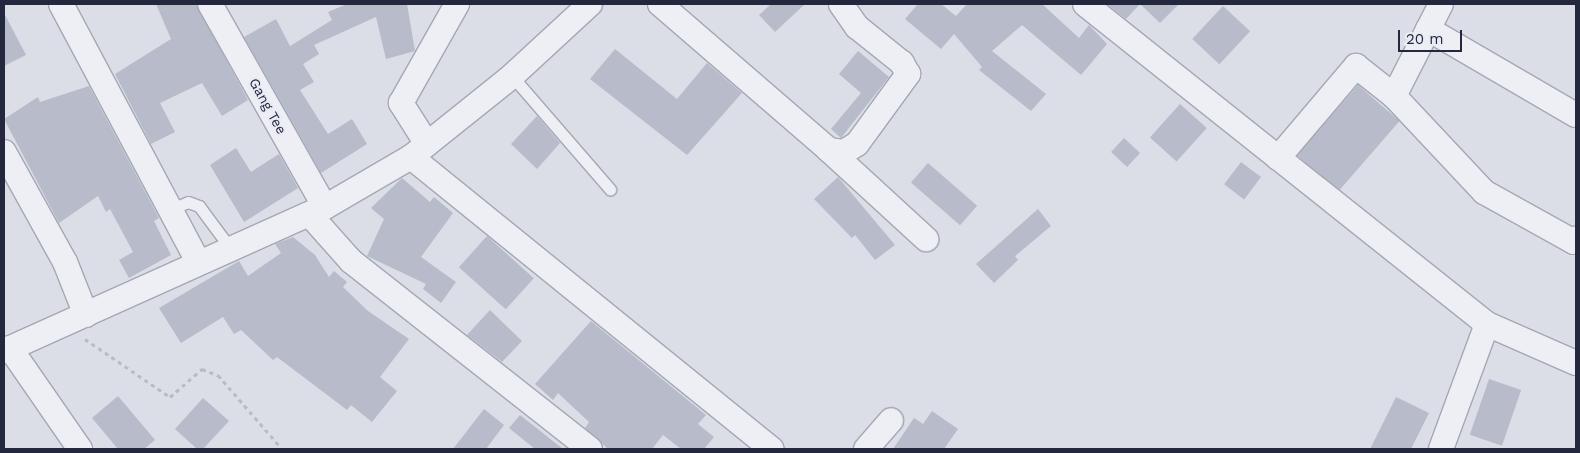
<!DOCTYPE html>
<style>
body{margin:0}
#map{position:relative;width:1580px;height:453px;overflow:hidden;background:#dbdde7;font-family:"Work Sans",sans-serif}
div>[style]{position:absolute}
[style*='--x']{left:calc(var(--x)*1px);top:calc(var(--y)*1px);width:calc(var(--w)*1px);rotate:calc(var(--a)*1deg)}
.building>*{inset:0;background:#b8bbca;transform-origin:0 0}
.path>*{height:3px;margin-top:-1.5px;transform-origin:0;background:repeating-linear-gradient(90deg,#b9bbc5 0 4px,transparent 0 8px)}
.roads{filter:drop-shadow(1px 0 #a4a7b4) drop-shadow(-1px 0 #a4a7b4) drop-shadow(0 1px #a4a7b4) drop-shadow(0 -1px #a4a7b4)}
.lane>*{height:11px;margin:-5.5px;padding:0 5.5px;transform-origin:5.5px;border-radius:5.5px;background:#eeeff5}
.street>*{height:24px;margin:-12px;padding:0 12px;transform-origin:12px;border-radius:12px;background:#eeeff5}
span{translate:-50% -50%;white-space:nowrap;text-align:center;line-height:1.15;-webkit-text-stroke:5px #eaecf5;paint-order:stroke}
.street-label{font-size:14px;color:#24283e}
.frame{position:absolute;inset:0;border:5px solid #24283e;pointer-events:none}
.scale{position:absolute;left:1398px;top:30px;width:64px;height:22px;box-sizing:border-box;border:2px solid #24283e;border-top:0;padding-left:6px;font-size:15px;line-height:18px;white-space:nowrap;color:#24283e;-webkit-text-stroke:4px #eaecf5;paint-order:stroke}
</style>
<div id="map">
<div class="building">
<div style="clip-path:polygon(156px 4px,196px 4px,248px 100px,222px 116px,202px 83px,160px 103px,175px 132px,151px 144px,115px 74px,171px 39px)"></div>
<div style="clip-path:polygon(347px 4px,407px 4px,415px 51px,386px 59px,376px 17px,314px 45px,319px 54px,303px 64px,314px 82px,300px 90px,328px 134px,352px 119px,367px 144px,321px 173px,244px 37px,276px 19px,290px 46px,332px 20px,328px 12px)"></div>
<div style="clip-path:polygon(771px 4px,805px 4px,775px 32px,759px 15px)"></div>
<div style="clip-path:polygon(918px 4px,941px 4px,956px 16px,967px 4px,1042px 4px,1079px 38px,1089px 25px,1107px 44px,1081px 75px,1022px 25px,992px 51px,1046px 94px,1031px 111px,979px 70px,982px 67px,954px 34px,941px 49px,905px 19px)"></div>
<div style="clip-path:polygon(1107px 4px,1179px 4px,1160px 23px,1140px 4px,1126px 19px)"></div>
<div style="left:1223px;top:6px;width:37px;height:45px;rotate:43deg"></div>
<div style="clip-path:polygon(4px 13px,26px 55px,4px 66px)"></div>
<div style="clip-path:polygon(615px 49px,677px 99px,707px 63px,742px 93px,687px 155px,590px 79px)"></div>
<div style="clip-path:polygon(858px 51px,889px 77px,841px 138px,831px 129px,861px 93px,839px 74px)"></div>
<div style="left:1358px;top:85px;width:55px;height:93px;rotate:41deg"></div>
<div style="clip-path:polygon(89px 86px,159px 218px,154px 221px,171px 255px,129px 278px,119px 260px,133px 252px,110px 209px,106px 212px,98px 196px,59px 223px,4px 119px,38px 97px,40px 102px)"></div>
<div style="left:1180px;top:104px;width:36px;height:45px;rotate:42deg"></div>
<div style="clip-path:polygon(537px 116px,560px 143px,537px 169px,511px 144px)"></div>
<div style="left:1124px;top:138px;width:22px;height:19px;rotate:43deg"></div>
<div style="clip-path:polygon(236px 148px,251px 172px,279px 154px,298px 188px,244px 222px,210px 165px)"></div>
<div style="left:1241px;top:162px;width:25px;height:28px;rotate:37deg"></div>
<div style="left:928px;top:163px;width:65px;height:26px;rotate:41deg"></div>
<div style="clip-path:polygon(838px 177px,895px 245px,875px 260px,855px 235px,852px 238px,814px 199px)"></div>
<div style="clip-path:polygon(402px 178px,430px 202px,434px 197px,453px 213px,421px 257px,456px 282px,441px 303px,423px 289px,426px 284px,367px 256px,384px 219px,371px 208px)"></div>
<div style="clip-path:polygon(1038px 209px,1051px 226px,1015px 256px,1018px 260px,994px 283px,976px 264px)"></div>
<div style="left:487px;top:236px;width:63px;height:42px;rotate:42deg"></div>
<div style="clip-path:polygon(293px 237px,315px 255px,329px 277px,334px 271px,347px 282px,343px 287px,368px 311px,409px 339px,380px 377px,397px 391px,372px 422px,351px 405px,347px 410px,277px 357px,273px 360px,241px 330px,234px 334px,223px 317px,181px 343px,159px 308px,239px 261px,248px 276px,281px 253px,275px 244px)"></div>
<div style="clip-path:polygon(490px 310px,522px 341px,502px 362px,467px 335px)"></div>
<div style="clip-path:polygon(591px 321px,706px 415px,698px 424px,714px 437px,704px 449px,681px 449px,663px 435px,652px 449px,608px 449px,585px 428px,589px 422px,558px 393px,553px 400px,535px 384px)"></div>
<div style="left:1489px;top:379px;width:34px;height:59px;rotate:19deg"></div>
<div style="clip-path:polygon(118px 396px,155px 440px,144px 449px,118px 449px,92px 418px)"></div>
<div style="clip-path:polygon(1396px 397px,1429px 413px,1411px 449px,1370px 449px)"></div>
<div style="clip-path:polygon(203px 398px,229px 421px,203px 449px,197px 449px,175px 429px)"></div>
<div style="clip-path:polygon(484px 409px,504px 425px,486px 449px,453px 449px)"></div>
<div style="clip-path:polygon(932px 411px,958px 429px,944px 449px,893px 449px,914px 418px,923px 424px)"></div>
<div style="clip-path:polygon(520px 415px,563px 449px,535px 449px,509px 428px)"></div>
</div>
<div class="path">
<div style="--x:85;--y:339;--w:103;--a:34.3"></div>
<div style="--x:170;--y:397;--w:43;--a:-41.2"></div>
<div style="--x:202;--y:369;--w:17;--a:21"></div>
<div style="--x:218;--y:375;--w:98;--a:49.1"></div>
</div>
<div class="roads">
<div class="lane">
<div style="--x:512;--y:76;--w:150;--a:49.1"></div>
<div style="--x:171;--y:209;--w:18;--a:-22"></div>
<div style="--x:188;--y:202;--w:12;--a:20"></div>
<div style="--x:199;--y:206;--w:57;--a:53.5"></div>
</div>
<div class="street">
<div style="--x:61;--y:4;--w:293;--a:62"></div>
<div style="--x:210;--y:4;--w:233;--a:60.5"></div>
<div style="--x:660;--y:4;--w:223;--a:40.8"></div>
<div style="--x:829;--y:150;--w:15;--a:8"></div>
<div style="--x:844;--y:152;--w:15;--a:-32"></div>
<div style="--x:857;--y:144;--w:87;--a:-53.9"></div>
<div style="--x:908;--y:74;--w:13;--a:-119"></div>
<div style="--x:902;--y:63;--w:58;--a:-141.3"></div>
<div style="--x:857;--y:27;--w:28;--a:-125"></div>
<div style="--x:1085;--y:4;--w:514;--a:38.52"></div>
<div style="--x:1487;--y:324;--w:97;--a:23.7"></div>
<div style="--x:1428;--y:29;--w:171;--a:30.2"></div>
<div style="--x:1394;--y:96;--w:132;--a:46.8"></div>
<div style="--x:1484;--y:192;--w:103;--a:29.1"></div>
<div style="--x:1574;--y:242;--w:4;--a:-63"></div>
<div style="--x:427;--y:144;--w:49;--a:-122.4"></div>
<div style="--x:401;--y:103;--w:114;--a:-60.5"></div>
<div style="--x:829;--y:150;--w:132;--a:42.5"></div>
<div style="--x:4;--y:152;--w:126;--a:61"></div>
<div style="--x:65;--y:262;--w:57;--a:68.4"></div>
<div style="--x:411;--y:157;--w:464;--a:39"></div>
<div style="--x:1278;--y:158;--w:121;--a:-49.7"></div>
<div style="--x:1356;--y:66;--w:48;--a:38.3"></div>
<div style="--x:1394;--y:96;--w:103;--a:-62.9"></div>
<div style="--x:310;--y:215;--w:62;--a:48.3"></div>
<div style="--x:351;--y:261;--w:304;--a:38.2"></div>
<div style="--x:10;--y:348;--w:123;--a:55.3"></div>
<div style="--x:4;--y:351;--w:352;--a:-24.2"></div>
<div style="--x:325;--y:207;--w:99;--a:-30.2"></div>
<div style="--x:411;--y:157;--w:129;--a:-38.7"></div>
<div style="--x:512;--y:76;--w:106;--a:-42.7"></div>
<div style="--x:866;--y:449;--w:38;--a:-49"></div>
<div style="--x:1441;--y:449;--w:133;--a:-69.8"></div>
</div>
</div>
<div class="street-label">
<span style="left:268px;top:106px;rotate:61deg">Gang Tee</span>
</div>
<div class="frame"></div>
<div class="scale">20 m</div>
</div>
